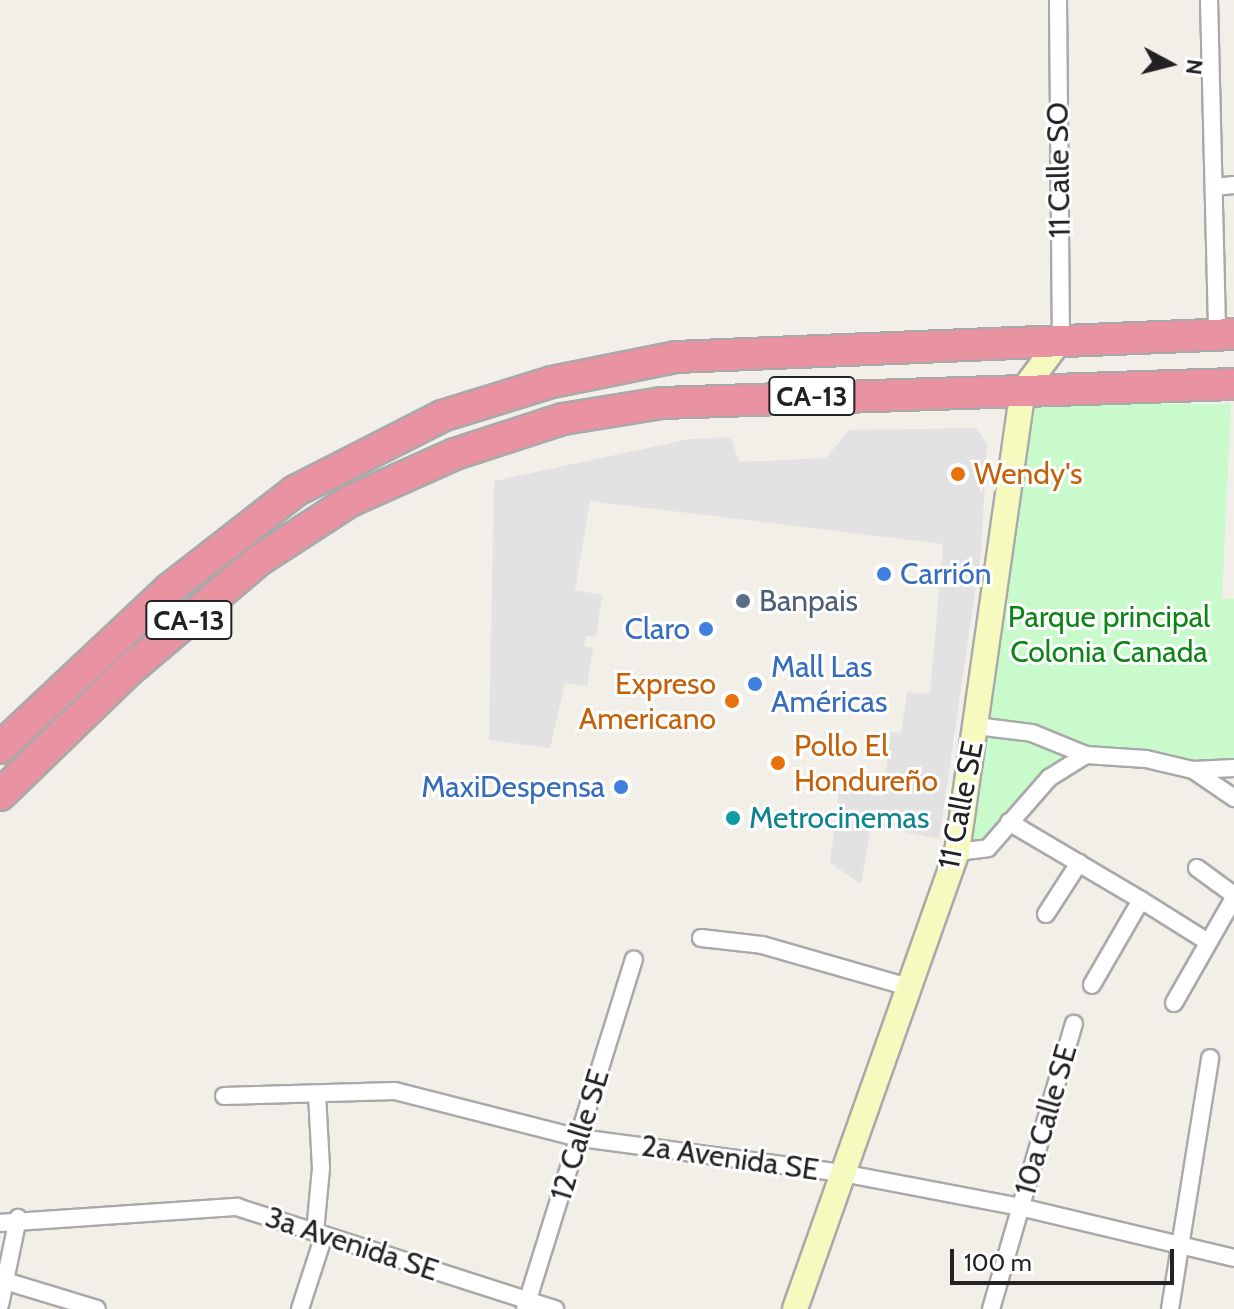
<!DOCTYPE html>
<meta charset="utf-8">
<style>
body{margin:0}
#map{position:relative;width:1234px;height:1309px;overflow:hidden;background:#f2efe9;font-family:Cabin,sans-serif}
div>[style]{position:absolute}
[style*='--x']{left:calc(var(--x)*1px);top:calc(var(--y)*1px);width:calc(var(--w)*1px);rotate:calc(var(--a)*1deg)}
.park>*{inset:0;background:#c8facc}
.parking>*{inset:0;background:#e2e2e2}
.roads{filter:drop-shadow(2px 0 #a9a9a9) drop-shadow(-2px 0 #a9a9a9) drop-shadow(0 2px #a9a9a9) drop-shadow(0 -2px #a9a9a9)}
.street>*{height:16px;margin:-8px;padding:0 8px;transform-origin:8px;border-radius:8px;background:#fff}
.secondary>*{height:24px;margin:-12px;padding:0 12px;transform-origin:12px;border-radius:12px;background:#f7fabf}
.highway>*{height:30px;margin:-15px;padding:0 15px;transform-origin:15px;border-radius:15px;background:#e892a2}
.dots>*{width:22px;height:22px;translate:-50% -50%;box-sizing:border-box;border:4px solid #fff;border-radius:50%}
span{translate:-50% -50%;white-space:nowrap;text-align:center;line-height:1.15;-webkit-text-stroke:6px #fff;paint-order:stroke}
.shield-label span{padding:2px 6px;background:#fff;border:2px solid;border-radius:6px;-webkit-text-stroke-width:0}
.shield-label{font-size:28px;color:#222;font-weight:700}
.street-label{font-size:30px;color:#222}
.food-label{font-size:30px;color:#c56008}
.left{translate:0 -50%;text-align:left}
.right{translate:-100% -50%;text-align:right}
.shop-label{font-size:30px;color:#366cbe}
.service-label{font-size:30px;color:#4e5e75}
.park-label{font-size:30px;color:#0c8416}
.culture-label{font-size:30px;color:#0d838f}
.north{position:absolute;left:1130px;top:24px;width:80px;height:80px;-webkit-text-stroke:6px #fff;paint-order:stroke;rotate:97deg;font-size:22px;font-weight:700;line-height:32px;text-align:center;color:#222}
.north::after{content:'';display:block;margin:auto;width:28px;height:36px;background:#222;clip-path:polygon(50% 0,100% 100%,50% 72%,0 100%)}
.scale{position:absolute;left:950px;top:1249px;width:224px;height:36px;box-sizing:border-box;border:4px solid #222;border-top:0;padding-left:10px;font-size:24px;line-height:28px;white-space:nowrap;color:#222;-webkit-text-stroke:6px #fff;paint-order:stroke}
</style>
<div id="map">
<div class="park">
<div style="clip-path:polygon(1021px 404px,1231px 404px,1222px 598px,1234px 599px,1234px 765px,1190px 766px,1086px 751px,988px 848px,957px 852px)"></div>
</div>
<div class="parking">
<div style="clip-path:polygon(976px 428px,987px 444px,981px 553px,939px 839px,871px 825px,861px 884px,830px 863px,839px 790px,883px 796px,891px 732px,901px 733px,907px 692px,930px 694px,943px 544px,590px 501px,575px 590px,602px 595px,596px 637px,586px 636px,584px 646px,593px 648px,587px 686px,565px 683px,550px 748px,489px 740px,494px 481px,689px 439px,731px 437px,739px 462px,826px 458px,849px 430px)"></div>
</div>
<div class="roads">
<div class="street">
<div style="--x:1058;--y:0;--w:339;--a:89.5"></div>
<div style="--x:1209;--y:0;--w:335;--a:88.6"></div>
<div style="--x:1215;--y:187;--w:19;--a:-6"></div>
<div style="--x:976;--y:726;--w:56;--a:7.1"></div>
<div style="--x:1032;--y:733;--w:58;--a:22.2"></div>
<div style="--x:1193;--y:770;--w:50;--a:34.3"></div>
<div style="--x:1009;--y:822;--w:153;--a:30.6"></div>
<div style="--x:1141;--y:900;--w:98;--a:120"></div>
<div style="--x:957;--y:852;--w:31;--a:-7"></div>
<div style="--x:988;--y:848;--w:93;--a:-48.9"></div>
<div style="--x:1049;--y:778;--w:44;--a:-31.9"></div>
<div style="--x:1086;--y:755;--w:60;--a:3.8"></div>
<div style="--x:1146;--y:759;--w:48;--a:13.2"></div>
<div style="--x:1193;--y:770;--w:41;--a:-2.8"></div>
<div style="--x:1197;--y:868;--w:46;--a:36.1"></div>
<div style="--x:1141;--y:900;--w:79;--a:32.1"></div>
<div style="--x:1046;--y:914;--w:61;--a:-57.1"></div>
<div style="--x:701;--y:938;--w:61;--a:6.5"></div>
<div style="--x:762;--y:945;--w:152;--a:16"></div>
<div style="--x:1174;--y:1003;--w:121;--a:-60.3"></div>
<div style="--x:224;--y:1096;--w:171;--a:-1.7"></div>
<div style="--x:395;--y:1091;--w:191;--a:14.3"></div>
<div style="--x:580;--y:1138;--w:264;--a:7.6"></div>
<div style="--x:842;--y:1173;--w:181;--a:10.8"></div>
<div style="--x:1020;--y:1207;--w:220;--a:13.4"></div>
<div style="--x:0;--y:1223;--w:238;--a:-3.9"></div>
<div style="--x:237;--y:1207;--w:334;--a:17.8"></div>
<div style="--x:315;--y:1232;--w:64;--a:-84.6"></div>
<div style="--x:321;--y:1168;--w:73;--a:-93.1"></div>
<div style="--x:5;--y:1281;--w:96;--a:16.9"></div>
<div style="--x:0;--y:1305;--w:89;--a:-78.3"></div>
<div style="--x:300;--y:1309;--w:78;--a:-72"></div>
<div style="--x:525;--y:1309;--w:366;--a:-72.7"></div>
<div style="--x:991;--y:1309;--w:297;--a:-73.8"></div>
<div style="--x:1170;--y:1309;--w:254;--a:-80.9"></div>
</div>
<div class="secondary">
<div style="--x:795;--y:1309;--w:485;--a:-70.5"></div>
<div style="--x:957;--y:852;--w:467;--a:-81.9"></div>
<div style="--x:1023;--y:390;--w:64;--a:-53.3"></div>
</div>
<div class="highway">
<div style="--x:0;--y:748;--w:231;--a:-43.2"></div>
<div style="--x:168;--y:590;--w:161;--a:-37.9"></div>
<div style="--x:295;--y:491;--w:165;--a:-27"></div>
<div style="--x:442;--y:416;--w:115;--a:-17.2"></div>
<div style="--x:552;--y:382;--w:126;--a:-11.4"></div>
<div style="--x:676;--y:357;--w:558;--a:-2.36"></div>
<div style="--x:0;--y:795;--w:178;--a:-44.1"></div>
<div style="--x:128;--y:671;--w:172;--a:-40.3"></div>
<div style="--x:259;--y:560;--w:108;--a:-33"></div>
<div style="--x:350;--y:501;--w:115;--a:-24.1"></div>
<div style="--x:455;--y:454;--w:114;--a:-18"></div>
<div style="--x:563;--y:419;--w:100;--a:-9.2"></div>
<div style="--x:662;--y:403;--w:572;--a:-1.9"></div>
</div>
</div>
<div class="dots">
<div style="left:958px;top:474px;background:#e8710a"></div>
<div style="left:884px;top:574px;background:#3f7fe0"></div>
<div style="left:743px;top:601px;background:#5c6f8a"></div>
<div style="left:706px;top:629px;background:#3f7fe0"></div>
<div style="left:755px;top:684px;background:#3f7fe0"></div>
<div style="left:732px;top:701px;background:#e8710a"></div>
<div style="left:778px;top:763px;background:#e8710a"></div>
<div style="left:621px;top:787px;background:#3f7fe0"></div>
<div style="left:733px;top:818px;background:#0f9aa8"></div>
</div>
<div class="shield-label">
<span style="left:812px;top:396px">CA-13</span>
<span style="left:189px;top:620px">CA-13</span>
</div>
<div class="street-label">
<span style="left:1059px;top:170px;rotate:-91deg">11 Calle SO</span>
<span style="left:961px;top:805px;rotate:-79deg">11 Calle SE</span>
<span style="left:1046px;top:1120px;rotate:-74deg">10a Calle SE</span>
<span style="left:580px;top:1135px;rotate:-73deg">12 Calle SE</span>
<span style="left:730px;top:1158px;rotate:8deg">2a Avenida SE</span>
<span style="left:352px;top:1244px;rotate:18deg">3a Avenida SE</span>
</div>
<div class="food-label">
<span class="left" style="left:974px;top:474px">Wendy's</span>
<span class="right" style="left:716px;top:701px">Expreso<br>Americano</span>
<span class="left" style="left:794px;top:763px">Pollo El<br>Hondureño</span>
</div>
<div class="shop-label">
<span class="left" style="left:900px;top:574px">Carrión</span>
<span class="right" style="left:690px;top:629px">Claro</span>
<span class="left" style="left:771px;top:684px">Mall Las<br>Américas</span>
<span class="right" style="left:605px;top:787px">MaxiDespensa</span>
</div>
<div class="service-label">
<span class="left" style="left:759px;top:601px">Banpais</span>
</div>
<div class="park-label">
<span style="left:1109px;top:634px">Parque principal<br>Colonia Canada</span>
</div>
<div class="culture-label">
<span class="left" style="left:749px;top:818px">Metrocinemas</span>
</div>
<div class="north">N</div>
<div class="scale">100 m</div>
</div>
